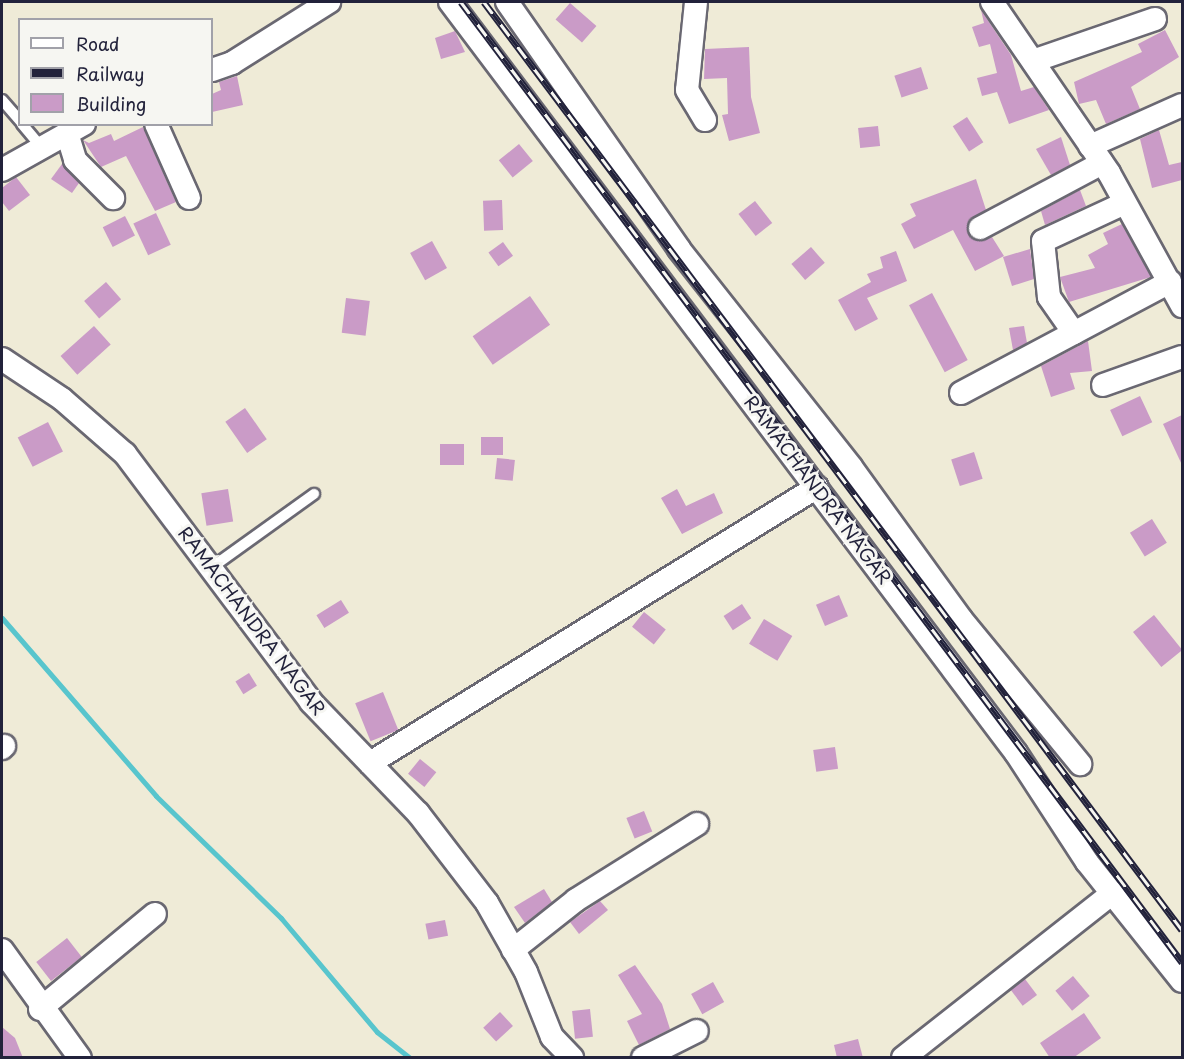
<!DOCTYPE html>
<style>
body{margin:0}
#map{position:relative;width:1184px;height:1059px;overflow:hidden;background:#efebd7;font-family:"Playpen Sans",sans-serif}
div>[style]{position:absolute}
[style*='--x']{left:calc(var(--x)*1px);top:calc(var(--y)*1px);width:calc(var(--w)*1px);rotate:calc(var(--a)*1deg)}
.stream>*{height:5px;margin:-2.5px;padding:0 2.5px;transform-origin:2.5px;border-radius:2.5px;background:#58c5cd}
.building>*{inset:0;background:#ca9bc7;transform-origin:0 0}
.roads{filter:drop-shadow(2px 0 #6a6872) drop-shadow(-2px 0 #6a6872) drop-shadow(0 2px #6a6872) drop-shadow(0 -2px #6a6872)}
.service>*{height:10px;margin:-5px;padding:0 5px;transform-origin:5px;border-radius:5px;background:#fff}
.minor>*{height:22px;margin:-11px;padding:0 11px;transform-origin:11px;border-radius:11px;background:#fff}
.rail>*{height:7px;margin-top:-3.5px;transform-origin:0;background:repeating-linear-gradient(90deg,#f6f6f2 0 14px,#22223b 0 28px);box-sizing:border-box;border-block:2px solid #22223b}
span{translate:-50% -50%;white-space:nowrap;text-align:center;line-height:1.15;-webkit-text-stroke:6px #f6f6f2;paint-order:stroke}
.street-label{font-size:18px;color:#22223b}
.frame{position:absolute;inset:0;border:3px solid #22223b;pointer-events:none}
.legend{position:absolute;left:18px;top:18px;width:195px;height:108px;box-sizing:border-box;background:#f6f6f2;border:2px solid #a1a1a9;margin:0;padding:8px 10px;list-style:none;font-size:18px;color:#22223b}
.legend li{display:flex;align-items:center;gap:12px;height:30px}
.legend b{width:30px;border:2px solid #a1a1a9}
</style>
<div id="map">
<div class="stream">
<div style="--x:2;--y:618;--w:235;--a:49.1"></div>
<div style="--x:156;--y:796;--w:175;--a:44.3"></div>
<div style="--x:281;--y:918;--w:149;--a:49.9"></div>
<div style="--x:377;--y:1032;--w:42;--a:38.2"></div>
</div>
<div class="building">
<div style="left:570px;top:3px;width:35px;height:22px;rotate:41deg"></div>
<div style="clip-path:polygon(981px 10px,1011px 55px,1021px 91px,1034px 87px,1049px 110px,1009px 124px,997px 92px,982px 96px,977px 78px,997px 73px,990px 44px,979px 47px,972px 27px,984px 23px)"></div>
<div style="clip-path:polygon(1165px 30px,1179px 57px,1131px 87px,1140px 109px,1106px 124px,1096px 100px,1079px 104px,1074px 82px,1142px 52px,1138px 44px)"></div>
<div style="clip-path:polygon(455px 31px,465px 52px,441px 59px,435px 38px)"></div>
<div style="clip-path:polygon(749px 47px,751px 97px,760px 133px,729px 141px,722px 115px,728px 114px,727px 78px,704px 79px,705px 49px)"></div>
<div style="left:921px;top:67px;width:23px;height:28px;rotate:72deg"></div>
<div style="clip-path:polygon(237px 76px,243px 105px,212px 112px,212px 94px,221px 90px,219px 82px)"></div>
<div style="left:967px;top:117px;width:30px;height:17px;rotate:57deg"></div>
<div style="left:878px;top:126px;width:20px;height:20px;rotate:84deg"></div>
<div style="clip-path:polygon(143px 127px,176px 202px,155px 211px,126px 156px,101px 167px,83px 140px,89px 143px,111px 134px,114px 141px)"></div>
<div style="clip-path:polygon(1159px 130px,1169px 165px,1182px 162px,1182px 180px,1152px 188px,1140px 139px)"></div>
<div style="clip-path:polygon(1061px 137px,1070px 165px,1051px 175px,1036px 149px)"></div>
<div style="left:519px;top:144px;width:22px;height:26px;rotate:51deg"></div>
<div style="clip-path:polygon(62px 164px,79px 183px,72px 193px,51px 179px)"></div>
<div style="clip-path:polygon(16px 177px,30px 195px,9px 211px,2px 202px,2px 188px)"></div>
<div style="clip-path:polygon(976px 179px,986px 210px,969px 220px,968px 234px,979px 241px,992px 237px,1004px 256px,975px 271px,953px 230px,914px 249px,901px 224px,916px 216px,910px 204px)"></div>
<div style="clip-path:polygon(1080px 190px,1086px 206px,1045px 225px,1041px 211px)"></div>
<div style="left:502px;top:200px;width:30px;height:19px;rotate:88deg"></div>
<div style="left:755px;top:201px;width:28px;height:21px;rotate:52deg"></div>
<div style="left:156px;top:213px;width:35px;height:25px;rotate:65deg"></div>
<div style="left:125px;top:216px;width:22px;height:25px;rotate:63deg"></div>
<div style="clip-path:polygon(1122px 224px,1151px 277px,1069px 302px,1060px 277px,1095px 268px,1088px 255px,1108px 244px,1103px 233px)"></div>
<div style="left:432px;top:241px;width:31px;height:25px;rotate:61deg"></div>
<div style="left:503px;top:242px;width:17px;height:18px;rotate:54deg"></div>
<div style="left:811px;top:247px;width:21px;height:26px;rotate:49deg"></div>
<div style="clip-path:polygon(1030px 249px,1034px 279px,1012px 286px,1003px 257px)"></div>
<div style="clip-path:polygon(896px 251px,907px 281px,867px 298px,878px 319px,855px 331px,838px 300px,871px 282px,867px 274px,883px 268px,880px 257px)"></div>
<div style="left:106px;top:282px;width:23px;height:29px;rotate:49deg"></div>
<div style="left:932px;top:293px;width:76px;height:26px;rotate:62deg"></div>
<div style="left:530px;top:296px;width:35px;height:70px;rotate:55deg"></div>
<div style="left:346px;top:298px;width:24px;height:35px;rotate:7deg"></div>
<div style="left:94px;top:326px;width:25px;height:45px;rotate:48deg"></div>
<div style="clip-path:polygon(1024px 326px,1027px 343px,1013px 350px,1009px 328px)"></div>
<div style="clip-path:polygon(1088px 341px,1092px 371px,1070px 373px,1075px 389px,1051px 397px,1041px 366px)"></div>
<div style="left:1140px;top:396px;width:29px;height:33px;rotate:65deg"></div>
<div style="left:245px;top:408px;width:38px;height:24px;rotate:55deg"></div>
<div style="clip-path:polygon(1182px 415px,1182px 465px,1163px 424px)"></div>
<div style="left:48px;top:422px;width:33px;height:34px;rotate:63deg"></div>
<div style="left:481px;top:437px;width:22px;height:18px"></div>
<div style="left:440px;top:444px;width:24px;height:21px"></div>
<div style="left:974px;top:452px;width:28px;height:24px;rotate:72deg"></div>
<div style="left:497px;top:458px;width:18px;height:21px;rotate:6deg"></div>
<div style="left:228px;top:489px;width:33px;height:27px;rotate:81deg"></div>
<div style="clip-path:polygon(677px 489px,686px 506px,714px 493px,723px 513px,682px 534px,661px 498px)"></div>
<div style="left:1152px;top:519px;width:28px;height:26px;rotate:58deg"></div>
<div style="left:839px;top:595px;width:23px;height:25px;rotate:67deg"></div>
<div style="left:341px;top:600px;width:15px;height:29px;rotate:58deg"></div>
<div style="left:742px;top:604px;width:17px;height:22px;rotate:57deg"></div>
<div style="left:644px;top:612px;width:28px;height:19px;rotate:39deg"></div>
<div style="left:1154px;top:615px;width:45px;height:27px;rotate:51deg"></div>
<div style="left:764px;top:619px;width:33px;height:29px;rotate:31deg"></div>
<div style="left:249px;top:673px;width:15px;height:16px;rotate:58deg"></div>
<div style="left:383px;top:692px;width:41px;height:30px;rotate:68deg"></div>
<div style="left:835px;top:747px;width:22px;height:22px;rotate:82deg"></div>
<div style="left:420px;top:759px;width:21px;height:19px;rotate:39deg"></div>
<div style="left:644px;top:811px;width:22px;height:19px;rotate:68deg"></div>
<div style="clip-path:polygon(544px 889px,552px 902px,525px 923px,514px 907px)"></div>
<div style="clip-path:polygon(600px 901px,608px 910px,579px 934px,570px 922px)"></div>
<div style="left:445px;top:920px;width:16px;height:20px;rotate:79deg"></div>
<div style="left:67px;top:938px;width:24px;height:39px;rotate:52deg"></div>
<div style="clip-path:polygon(635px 965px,662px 1004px,670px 1029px,639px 1045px,627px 1021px,642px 1014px,618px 975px)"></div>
<div style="left:1073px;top:976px;width:26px;height:23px;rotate:50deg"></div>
<div style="left:1025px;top:979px;width:20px;height:18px;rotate:53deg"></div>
<div style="left:713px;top:982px;width:23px;height:25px;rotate:61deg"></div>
<div style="left:590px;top:1009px;width:28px;height:18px;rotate:84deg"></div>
<div style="left:500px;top:1012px;width:19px;height:23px;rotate:47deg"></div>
<div style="clip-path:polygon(1084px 1013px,1101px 1038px,1073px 1058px,1050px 1058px,1040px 1043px)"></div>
<div style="clip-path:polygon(2px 1027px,15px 1038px,23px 1058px,2px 1058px)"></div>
<div style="clip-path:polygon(858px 1039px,863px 1058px,837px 1058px,834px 1045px)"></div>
</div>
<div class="roads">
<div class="service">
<div style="--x:2;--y:100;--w:28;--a:49"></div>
<div style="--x:22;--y:124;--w:30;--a:50"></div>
<div style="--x:211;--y:568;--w:127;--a:-35.7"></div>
</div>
<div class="minor">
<div style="--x:450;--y:2;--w:940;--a:53"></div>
<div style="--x:1016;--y:753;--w:130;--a:56.9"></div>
<div style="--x:1087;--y:862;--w:152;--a:51.4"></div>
<div style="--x:507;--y:2;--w:301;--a:55.1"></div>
<div style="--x:679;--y:249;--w:278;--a:51.7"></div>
<div style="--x:851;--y:467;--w:188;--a:54.1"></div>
<div style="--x:961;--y:619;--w:188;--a:50.6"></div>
<div style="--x:696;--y:2;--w:88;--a:95.8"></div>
<div style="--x:687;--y:90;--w:35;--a:59"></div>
<div style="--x:992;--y:2;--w:207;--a:55.6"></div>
<div style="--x:1109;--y:173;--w:152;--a:61.2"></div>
<div style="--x:1033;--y:61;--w:129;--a:-19"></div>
<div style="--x:212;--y:70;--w:21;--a:-19"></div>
<div style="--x:232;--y:63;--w:115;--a:-32.2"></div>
<div style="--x:156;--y:124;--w:81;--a:66"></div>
<div style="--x:67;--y:133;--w:28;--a:73"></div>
<div style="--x:75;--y:160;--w:54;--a:45"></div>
<div style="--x:1090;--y:146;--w:101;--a:-24"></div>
<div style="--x:2;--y:170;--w:94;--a:-29.3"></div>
<div style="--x:980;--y:228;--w:138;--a:-28"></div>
<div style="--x:1074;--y:333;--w:44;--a:-124.8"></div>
<div style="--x:1049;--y:297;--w:56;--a:-96.1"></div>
<div style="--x:1043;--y:241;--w:90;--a:-24.9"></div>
<div style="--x:2;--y:359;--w:72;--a:33.7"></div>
<div style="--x:62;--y:399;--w:84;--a:41.1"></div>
<div style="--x:125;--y:454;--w:310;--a:53.1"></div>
<div style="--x:311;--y:702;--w:154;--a:46.1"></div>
<div style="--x:418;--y:813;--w:113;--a:52.5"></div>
<div style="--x:487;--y:903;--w:79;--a:60.5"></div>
<div style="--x:526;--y:972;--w:70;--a:68.2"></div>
<div style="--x:552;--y:1037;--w:29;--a:46"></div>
<div style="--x:1103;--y:385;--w:84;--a:-19.5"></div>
<div style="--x:961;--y:393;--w:237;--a:-28"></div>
<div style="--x:2;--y:748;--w:3;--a:-45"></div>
<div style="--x:370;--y:763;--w:525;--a:-31.69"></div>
<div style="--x:2;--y:950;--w:133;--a:54.2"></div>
<div style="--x:513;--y:950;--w:80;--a:-38.4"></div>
<div style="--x:576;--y:900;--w:143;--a:-32.1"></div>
<div style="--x:40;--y:1009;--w:149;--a:-39.6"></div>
<div style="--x:643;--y:1058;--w:60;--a:-26.6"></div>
<div style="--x:903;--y:1058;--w:267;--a:-38.2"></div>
</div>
</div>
<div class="rail">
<div style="--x:461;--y:2;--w:1201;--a:53.09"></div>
<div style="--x:484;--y:2;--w:1161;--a:53.05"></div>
</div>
<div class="street-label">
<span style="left:818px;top:490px;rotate:53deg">RAMACHANDRA NAGAR</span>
<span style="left:252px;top:621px;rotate:53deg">RAMACHANDRA NAGAR</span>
</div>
<div class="frame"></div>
<ul class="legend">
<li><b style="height:8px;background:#fff"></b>Road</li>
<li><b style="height:8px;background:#22223b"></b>Railway</li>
<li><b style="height:16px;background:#ca9bc7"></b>Building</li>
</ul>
</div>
